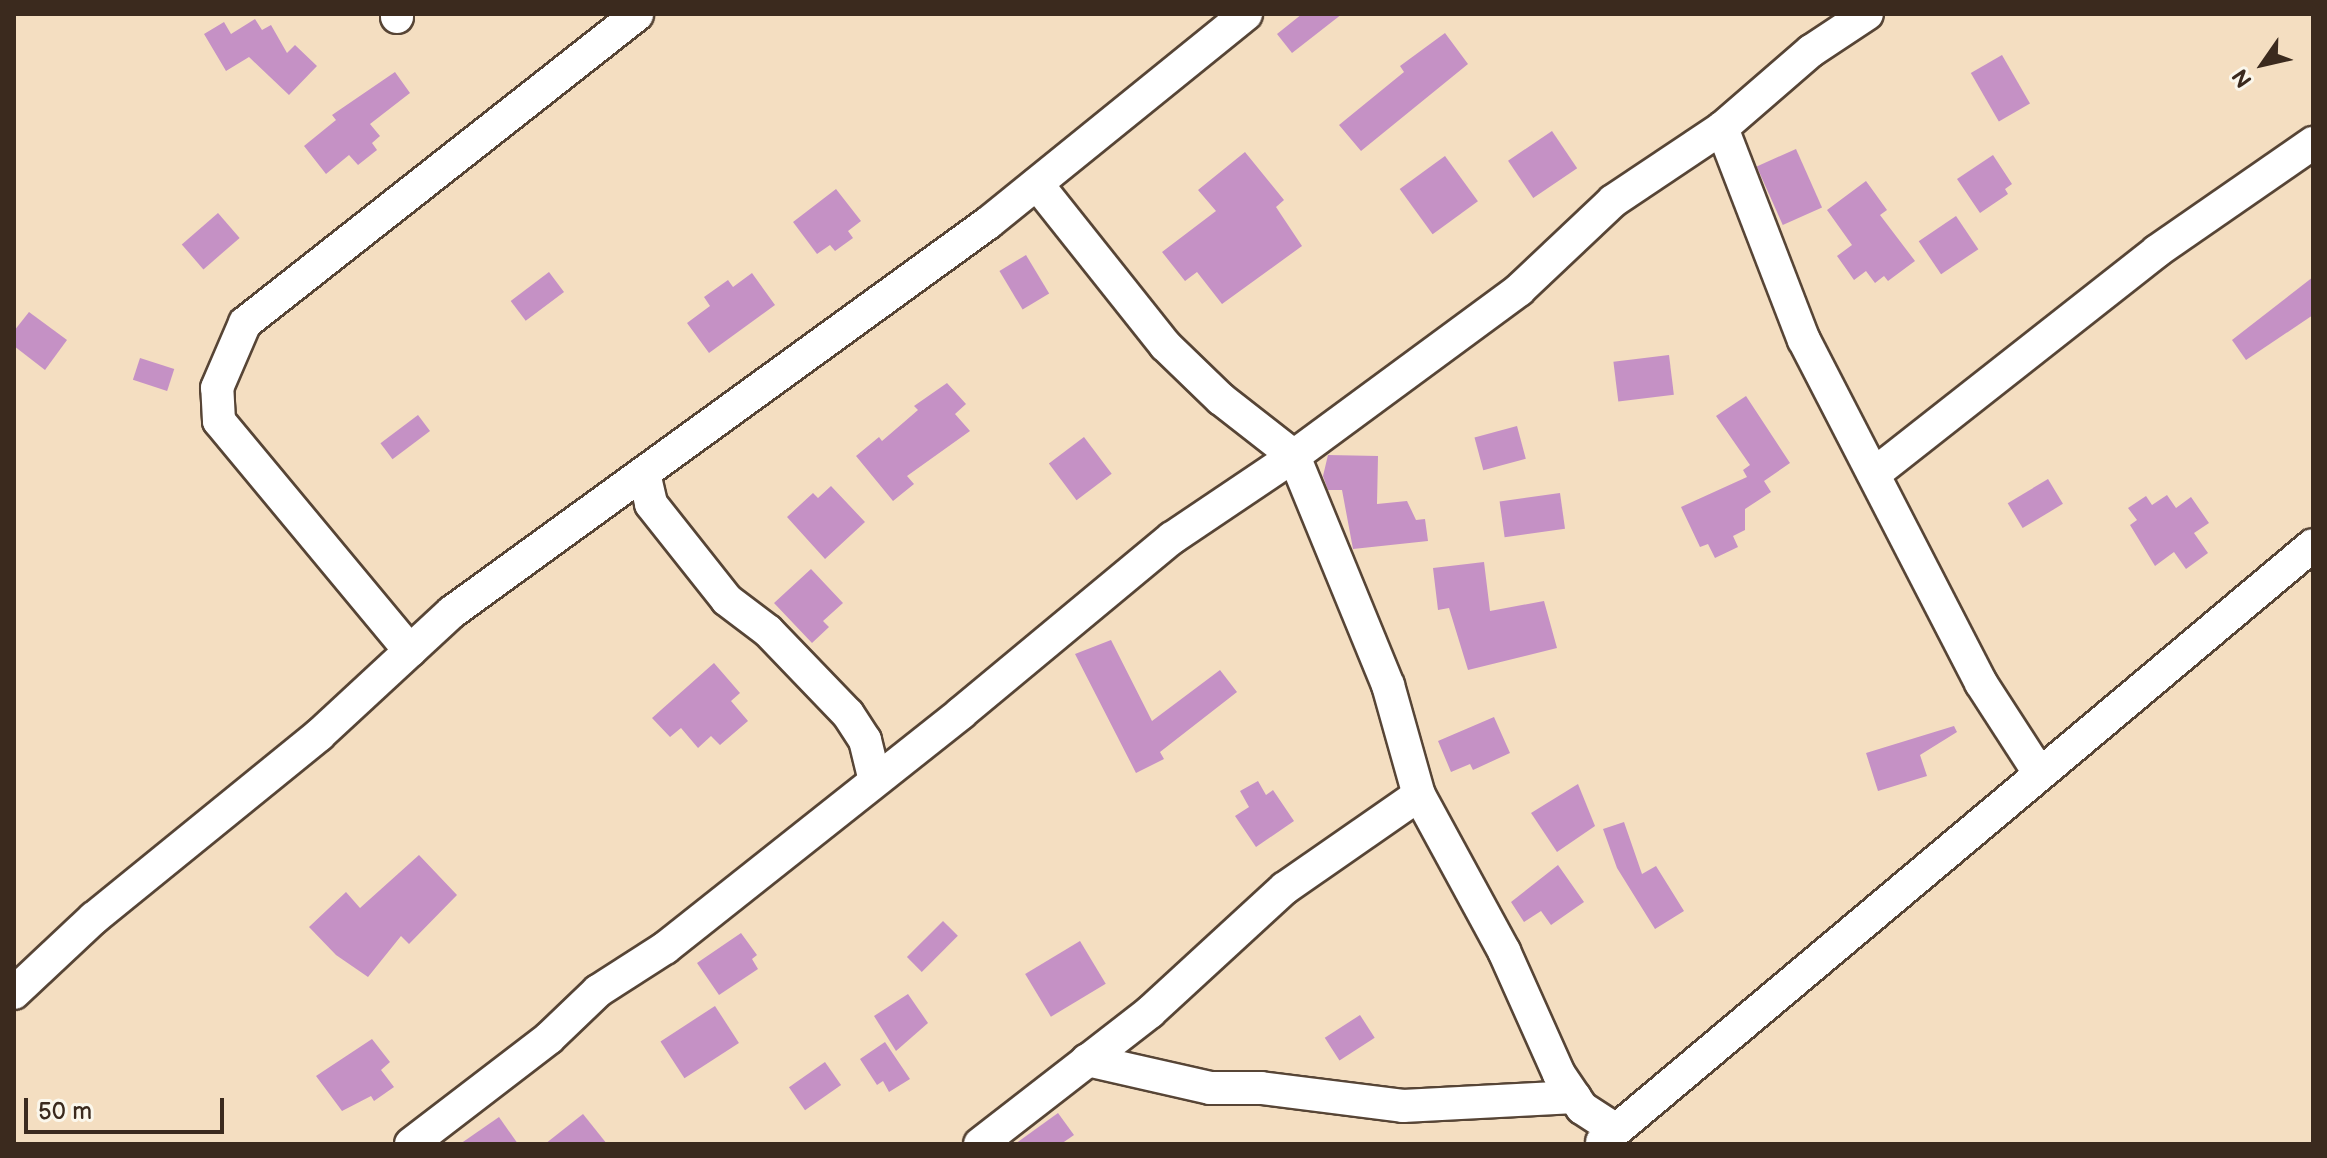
<!DOCTYPE html>
<style>
body{margin:0}
#map{position:relative;width:2327px;height:1158px;overflow:hidden;background:#f4dec1;font-family:"Balsamiq Sans",sans-serif}
div>[style]{position:absolute}
[style*='--x']{left:calc(var(--x)*1px);top:calc(var(--y)*1px);width:calc(var(--w)*1px);rotate:calc(var(--a)*1deg)}
.building>*{inset:0;background:#c591c5;transform-origin:0 0}
.roads{filter:drop-shadow(2px 0 #574536) drop-shadow(-2px 0 #574536) drop-shadow(0 2px #574536) drop-shadow(0 -2px #574536)}
.minor>*{height:32px;margin:-16px;padding:0 16px;transform-origin:16px;border-radius:16px;background:#fff}
span{translate:-50% -50%;white-space:nowrap;text-align:center;line-height:1.15;-webkit-text-stroke:8px #fbf7ec;paint-order:stroke}
.frame{position:absolute;inset:0;border:16px solid #3b2a1e;pointer-events:none}
.north{position:absolute;left:2223px;top:24px;width:80px;height:80px;-webkit-text-stroke:6px #fbf7ec;paint-order:stroke;rotate:236deg;font-size:22px;font-weight:700;line-height:32px;text-align:center;color:#3b2a1e}
.north::after{content:'';display:block;margin:auto;width:28px;height:36px;background:#3b2a1e;clip-path:polygon(50% 0,100% 100%,50% 72%,0 100%)}
.scale{position:absolute;left:24px;top:1098px;width:200px;height:36px;box-sizing:border-box;border:4px solid #3b2a1e;border-top:0;padding-left:10px;font-size:24px;line-height:28px;white-space:nowrap;color:#3b2a1e;-webkit-text-stroke:6px #fbf7ec;paint-order:stroke}
</style>
<div id="map">
<div class="building">
<div style="clip-path:polygon(1302px 14px,1342px 14px,1292px 53px,1277px 34px)"></div>
<div style="clip-path:polygon(255px 19px,262px 30px,271px 25px,287px 53px,295px 45px,317px 66px,289px 95px,249px 57px,226px 71px,204px 34px,224px 22px,231px 34px)"></div>
<div style="clip-path:polygon(1445px 33px,1468px 64px,1361px 151px,1339px 125px,1404px 72px,1400px 66px)"></div>
<div style="left:2002px;top:55px;width:56px;height:36px;rotate:60deg"></div>
<div style="clip-path:polygon(395px 72px,410px 93px,370px 124px,380px 136px,372px 143px,377px 150px,358px 165px,349px 155px,326px 174px,304px 146px,336px 120px,332px 115px)"></div>
<div style="left:1552px;top:131px;width:45px;height:53px;rotate:56deg"></div>
<div style="left:1796px;top:149px;width:64px;height:43px;rotate:66deg"></div>
<div style="clip-path:polygon(1245px 152px,1284px 200px,1276px 207px,1302px 246px,1222px 304px,1197px 272px,1185px 281px,1162px 252px,1216px 211px,1198px 190px)"></div>
<div style="clip-path:polygon(1993px 155px,2012px 184px,2005px 189px,2008px 194px,1980px 213px,1957px 179px)"></div>
<div style="left:1445px;top:156px;width:56px;height:56px;rotate:54deg"></div>
<div style="clip-path:polygon(1866px 181px,1887px 210px,1880px 215px,1915px 261px,1888px 281px,1884px 276px,1875px 283px,1866px 271px,1854px 280px,1837px 256px,1852px 245px,1827px 210px)"></div>
<div style="clip-path:polygon(836px 189px,861px 221px,848px 231px,853px 238px,835px 251px,830px 245px,817px 254px,793px 222px)"></div>
<div style="left:218px;top:213px;width:33px;height:48px;rotate:49deg"></div>
<div style="left:1956px;top:216px;width:40px;height:45px;rotate:56deg"></div>
<div style="left:1026px;top:255px;width:45px;height:31px;rotate:59deg"></div>
<div style="left:549px;top:272px;width:25px;height:48px;rotate:53deg"></div>
<div style="clip-path:polygon(752px 273px,775px 305px,709px 353px,687px 323px,710px 306px,704px 297px,728px 280px,733px 287px)"></div>
<div style="clip-path:polygon(2313px 277px,2313px 315px,2246px 360px,2232px 340px)"></div>
<div style="clip-path:polygon(29px 312px,67px 340px,45px 370px,14px 346px,14px 331px)"></div>
<div style="left:1669px;top:355px;width:40px;height:56px;rotate:83deg"></div>
<div style="left:140px;top:358px;width:36px;height:23px;rotate:18deg"></div>
<div style="clip-path:polygon(947px 383px,966px 404px,955px 414px,970px 431px,907px 476px,914px 484px,893px 501px,856px 456px,879px 437px,882px 441px,918px 410px,914px 406px)"></div>
<div style="clip-path:polygon(1746px 396px,1790px 463px,1764px 481px,1771px 492px,1745px 509px,1745px 530px,1733px 536px,1738px 547px,1715px 558px,1708px 544px,1700px 547px,1681px 507px,1747px 477px,1743px 470px,1750px 465px,1716px 416px)"></div>
<div style="left:418px;top:415px;width:20px;height:47px;rotate:53deg"></div>
<div style="left:1517px;top:426px;width:34px;height:44px;rotate:75deg"></div>
<div style="left:1084px;top:437px;width:46px;height:44px;rotate:53deg"></div>
<div style="clip-path:polygon(1328px 455px,1378px 456px,1377px 504px,1407px 501px,1416px 520px,1425px 519px,1428px 541px,1353px 549px,1342px 490px,1328px 490px,1323px 476px)"></div>
<div style="left:2048px;top:479px;width:29px;height:47px;rotate:59deg"></div>
<div style="clip-path:polygon(831px 486px,865px 522px,825px 559px,787px 517px,813px 493px,818px 498px)"></div>
<div style="left:1560px;top:493px;width:36px;height:61px;rotate:82deg"></div>
<div style="clip-path:polygon(2167px 495px,2176px 508px,2191px 497px,2209px 523px,2194px 533px,2208px 553px,2186px 569px,2174px 552px,2155px 566px,2130px 525px,2137px 520px,2128px 508px,2146px 496px,2152px 505px)"></div>
<div style="clip-path:polygon(1484px 562px,1490px 611px,1544px 601px,1557px 648px,1468px 670px,1449px 608px,1438px 610px,1433px 568px)"></div>
<div style="clip-path:polygon(811px 569px,843px 603px,823px 621px,829px 627px,812px 643px,774px 603px)"></div>
<div style="clip-path:polygon(1111px 640px,1152px 721px,1220px 670px,1237px 692px,1160px 752px,1164px 759px,1136px 773px,1075px 654px)"></div>
<div style="clip-path:polygon(714px 663px,740px 693px,731px 701px,748px 721px,720px 745px,711px 736px,698px 748px,681px 728px,670px 737px,652px 718px)"></div>
<div style="clip-path:polygon(1494px 717px,1510px 753px,1473px 770px,1470px 764px,1451px 772px,1438px 741px)"></div>
<div style="clip-path:polygon(1954px 726px,1957px 732px,1920px 755px,1927px 776px,1878px 791px,1866px 753px)"></div>
<div style="clip-path:polygon(1258px 781px,1266px 795px,1273px 790px,1294px 821px,1256px 847px,1235px 816px,1249px 807px,1240px 791px)"></div>
<div style="clip-path:polygon(1578px 784px,1595px 826px,1557px 852px,1531px 813px)"></div>
<div style="clip-path:polygon(1624px 822px,1642px 874px,1656px 866px,1684px 911px,1655px 929px,1617px 868px,1603px 829px)"></div>
<div style="clip-path:polygon(419px 855px,457px 895px,409px 944px,401px 936px,368px 977px,336px 955px,309px 927px,346px 892px,360px 908px)"></div>
<div style="clip-path:polygon(1558px 865px,1584px 902px,1551px 925px,1541px 911px,1524px 922px,1511px 902px)"></div>
<div style="left:943px;top:921px;width:21px;height:51px;rotate:45deg"></div>
<div style="clip-path:polygon(741px 933px,757px 955px,752px 959px,758px 969px,719px 995px,697px 963px)"></div>
<div style="left:1080px;top:941px;width:50px;height:64px;rotate:59deg"></div>
<div style="clip-path:polygon(908px 994px,928px 1023px,896px 1051px,874px 1016px)"></div>
<div style="left:715px;top:1006px;width:44px;height:65px;rotate:57deg"></div>
<div style="left:1360px;top:1015px;width:27px;height:42px;rotate:57deg"></div>
<div style="clip-path:polygon(372px 1039px,390px 1062px,381px 1070px,394px 1087px,374px 1101px,371px 1096px,342px 1111px,316px 1076px)"></div>
<div style="clip-path:polygon(885px 1042px,910px 1079px,889px 1092px,883px 1081px,877px 1085px,860px 1059px)"></div>
<div style="left:825px;top:1062px;width:28px;height:44px;rotate:55deg"></div>
<div style="clip-path:polygon(1058px 1113px,1074px 1135px,1061px 1144px,1015px 1144px)"></div>
<div style="clip-path:polygon(583px 1114px,607px 1144px,545px 1144px)"></div>
<div style="clip-path:polygon(499px 1117px,518px 1144px,460px 1144px)"></div>
</div>
<div class="roads">
<div class="minor">
<div style="--x:397;--y:17;--w:3;--a:-90"></div>
<div style="--x:1722;--y:128;--w:227;--a:68.9"></div>
<div style="--x:1804;--y:340;--w:386;--a:62.7"></div>
<div style="--x:1981;--y:683;--w:105;--a:57.1"></div>
<div style="--x:1037;--y:184;--w:206;--a:51.5"></div>
<div style="--x:1165;--y:345;--w:78;--a:44"></div>
<div style="--x:1221;--y:399;--w:93;--a:38"></div>
<div style="--x:1294;--y:456;--w:248;--a:67.7"></div>
<div style="--x:1388;--y:685;--w:114;--a:74.3"></div>
<div style="--x:1419;--y:795;--w:178;--a:61.4"></div>
<div style="--x:1504;--y:951;--w:135;--a:65.9"></div>
<div style="--x:1559;--y:1074;--w:41;--a:55.9"></div>
<div style="--x:1582;--y:1108;--w:40;--a:32.9"></div>
<div style="--x:644;--y:473;--w:32;--a:77"></div>
<div style="--x:651;--y:504;--w:122;--a:51.6"></div>
<div style="--x:727;--y:600;--w:51;--a:37.1"></div>
<div style="--x:768;--y:631;--w:115;--a:46.1"></div>
<div style="--x:848;--y:714;--w:31;--a:57"></div>
<div style="--x:865;--y:740;--w:42;--a:76.3"></div>
<div style="--x:1874;--y:474;--w:360;--a:-38.2"></div>
<div style="--x:2157;--y:251;--w:190;--a:-34.7"></div>
<div style="--x:410;--y:651;--w:299;--a:-129.7"></div>
<div style="--x:219;--y:421;--w:33;--a:-93"></div>
<div style="--x:217;--y:388;--w:71;--a:-66.7"></div>
<div style="--x:245;--y:323;--w:499;--a:-38.2"></div>
<div style="--x:14;--y:993;--w:110;--a:-43.2"></div>
<div style="--x:94;--y:918;--w:290;--a:-39.1"></div>
<div style="--x:319;--y:735;--w:181;--a:-42.8"></div>
<div style="--x:452;--y:612;--w:662;--a:-35.97"></div>
<div style="--x:988;--y:223;--w:332;--a:-39"></div>
<div style="--x:1087;--y:1060;--w:126;--a:12.8"></div>
<div style="--x:1210;--y:1088;--w:51;--a:0"></div>
<div style="--x:1261;--y:1088;--w:143;--a:7.2"></div>
<div style="--x:1403;--y:1106;--w:172;--a:-3"></div>
<div style="--x:1602;--y:1142;--w:928;--a:-40.02"></div>
<div style="--x:411;--y:1144;--w:174;--a:-37.5"></div>
<div style="--x:549;--y:1038;--w:68;--a:-43.8"></div>
<div style="--x:598;--y:991;--w:80;--a:-32.7"></div>
<div style="--x:665;--y:948;--w:378;--a:-38.4"></div>
<div style="--x:961;--y:713;--w:274;--a:-39.7"></div>
<div style="--x:1172;--y:538;--w:147;--a:-33.9"></div>
<div style="--x:1294;--y:456;--w:280;--a:-36.4"></div>
<div style="--x:1519;--y:290;--w:129;--a:-43.4"></div>
<div style="--x:1613;--y:201;--w:131;--a:-33.8"></div>
<div style="--x:1722;--y:128;--w:118;--a:-40.9"></div>
<div style="--x:1811;--y:51;--w:67;--a:-33.5"></div>
<div style="--x:980;--y:1144;--w:215;--a:-37.8"></div>
<div style="--x:1150;--y:1012;--w:183;--a:-42.6"></div>
<div style="--x:1285;--y:888;--w:163;--a:-34.8"></div>
</div>
</div>
<div class="frame"></div>
<div class="north">N</div>
<div class="scale">50 m</div>
</div>
